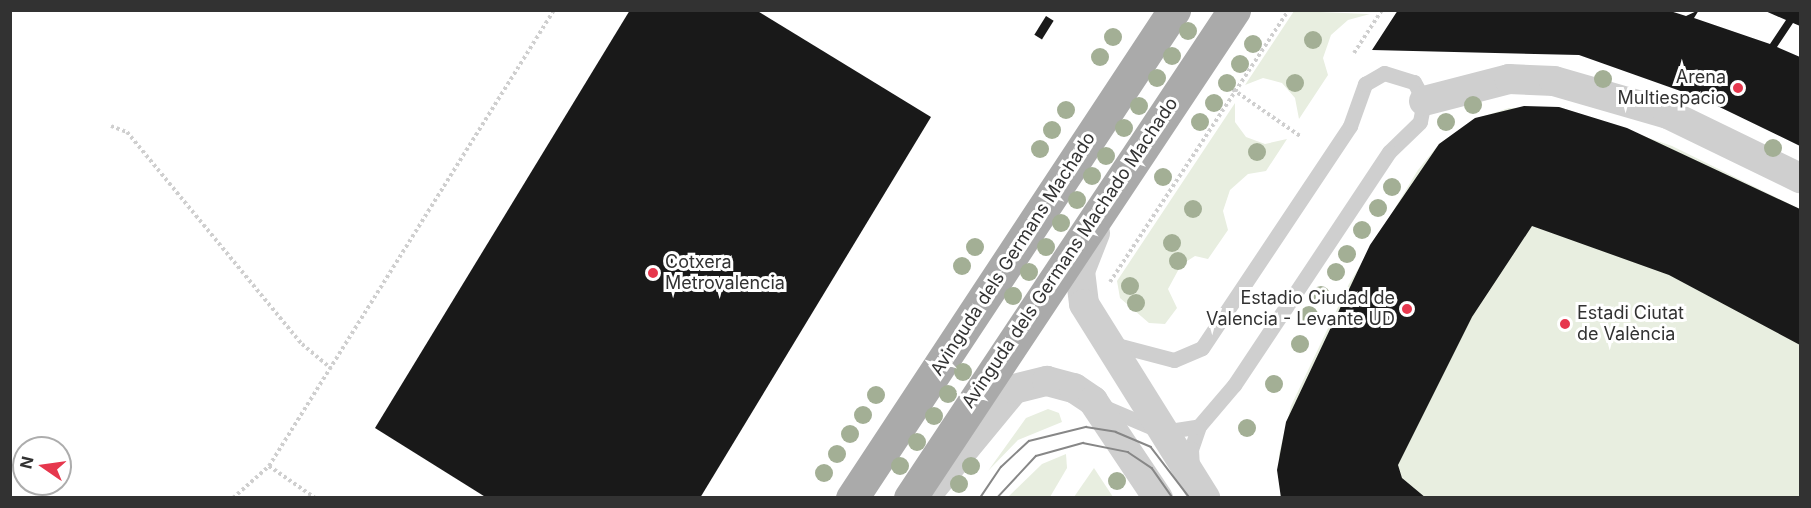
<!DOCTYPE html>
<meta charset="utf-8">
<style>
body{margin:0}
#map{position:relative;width:1811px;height:508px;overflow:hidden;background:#fff;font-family:Inter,sans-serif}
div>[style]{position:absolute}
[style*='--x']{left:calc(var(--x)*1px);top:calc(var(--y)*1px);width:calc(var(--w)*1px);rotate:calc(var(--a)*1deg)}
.green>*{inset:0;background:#e8eee0}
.building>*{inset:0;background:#191919;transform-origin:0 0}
.path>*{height:4px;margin-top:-2px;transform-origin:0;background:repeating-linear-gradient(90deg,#cfcfcf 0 3px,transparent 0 6px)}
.lane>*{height:15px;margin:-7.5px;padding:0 7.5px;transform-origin:7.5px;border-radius:7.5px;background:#cfcfcf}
.street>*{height:30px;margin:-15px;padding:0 15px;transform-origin:15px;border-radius:15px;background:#cfcfcf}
.primary>*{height:33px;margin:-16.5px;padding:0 16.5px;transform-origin:16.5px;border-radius:16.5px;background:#aaa}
.tram>*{height:1.5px;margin:-0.75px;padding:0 0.75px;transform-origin:0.75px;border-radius:0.75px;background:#878787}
.trees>*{width:18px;height:18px;margin:-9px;border-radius:50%;background:#a3af95}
.dots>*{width:16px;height:16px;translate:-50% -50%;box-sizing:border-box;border:3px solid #fff;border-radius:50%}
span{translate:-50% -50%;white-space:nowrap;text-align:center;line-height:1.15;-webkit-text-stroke:6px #fff;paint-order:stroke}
.poi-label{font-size:18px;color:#323232}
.right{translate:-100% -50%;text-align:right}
.left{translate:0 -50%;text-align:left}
.street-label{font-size:18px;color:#323232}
.frame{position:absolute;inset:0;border:12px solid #323232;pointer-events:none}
.north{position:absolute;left:12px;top:436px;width:60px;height:60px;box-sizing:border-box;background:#fff;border:2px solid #adadad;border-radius:50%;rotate:283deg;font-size:16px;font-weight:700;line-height:24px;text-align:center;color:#323232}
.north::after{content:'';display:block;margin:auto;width:21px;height:27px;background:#e6374d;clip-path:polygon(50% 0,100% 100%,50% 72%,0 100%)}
</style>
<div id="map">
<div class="green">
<div style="clip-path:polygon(1294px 11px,1370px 14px,1348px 20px,1331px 35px,1323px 58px,1328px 75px,1299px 119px,1295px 98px,1282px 83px,1263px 78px,1245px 85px)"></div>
<div style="clip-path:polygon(1235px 103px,1235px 122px,1246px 137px,1265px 144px,1287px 139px,1266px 171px,1248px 174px,1230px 190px,1223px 211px,1228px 230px,1208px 259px,1195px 256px,1181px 265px,1168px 289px,1177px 308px,1165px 324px,1149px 323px,1120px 298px,1117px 281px)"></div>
<div style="clip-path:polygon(1559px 107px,1672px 146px,1800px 209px,1800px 497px,1281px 498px,1279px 454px,1291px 406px,1349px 284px,1418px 170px,1439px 144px,1475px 119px,1509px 108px)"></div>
<div style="clip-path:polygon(1048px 409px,1059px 413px,1062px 422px,1018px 440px,988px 471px,1026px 418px)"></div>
<div style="clip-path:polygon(1066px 454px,1067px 468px,1050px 497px,1008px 497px,1042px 464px)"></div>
<div style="clip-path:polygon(1094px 468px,1113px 497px,1074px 497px)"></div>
</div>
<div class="building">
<div style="clip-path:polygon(630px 10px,756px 10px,931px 117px,700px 498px,487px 498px,375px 428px)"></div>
<div style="clip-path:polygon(1398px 10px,1667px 10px,1686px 16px,1699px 10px,1694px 18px,1770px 44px,1786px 20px,1763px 10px,1800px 10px,1800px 26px,1793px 23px,1777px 47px,1800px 57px,1800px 146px,1703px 99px,1579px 55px,1372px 50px)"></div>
<div style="left:1046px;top:16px;width:9px;height:22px;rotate:32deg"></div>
<div style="clip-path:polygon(1524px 106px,1559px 107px,1627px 128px,1800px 209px,1800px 345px,1669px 275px,1532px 226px,1472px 317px,1398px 465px,1402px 478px,1426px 498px,1281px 498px,1277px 470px,1286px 422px,1370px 245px,1439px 144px,1475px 118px)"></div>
</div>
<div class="path">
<div style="--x:1354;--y:53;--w:51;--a:-56.9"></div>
<div style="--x:1228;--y:86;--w:88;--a:34.8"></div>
<div style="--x:111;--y:126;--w:17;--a:21"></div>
<div style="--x:127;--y:132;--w:275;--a:50.5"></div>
<div style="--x:302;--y:344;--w:38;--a:40"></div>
<div style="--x:1110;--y:282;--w:326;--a:-56.7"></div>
<div style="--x:269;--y:466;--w:56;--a:34.8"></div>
<div style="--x:233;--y:498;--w:48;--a:-41.6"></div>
<div style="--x:269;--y:466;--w:538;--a:-57.99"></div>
</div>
<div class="lane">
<div style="--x:1113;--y:344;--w:63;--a:14.7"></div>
<div style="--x:1174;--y:360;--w:30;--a:-23"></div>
<div style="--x:1202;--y:348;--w:267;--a:-56.3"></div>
<div style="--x:1350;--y:126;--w:45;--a:-70.3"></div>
<div style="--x:1365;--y:84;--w:22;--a:-30"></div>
<div style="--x:1384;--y:73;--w:31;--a:17"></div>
<div style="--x:1414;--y:82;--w:21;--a:62"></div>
<div style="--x:1424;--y:101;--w:21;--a:101"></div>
<div style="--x:1420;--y:122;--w:43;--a:135.9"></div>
<div style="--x:1389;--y:152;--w:280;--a:123.6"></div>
<div style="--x:1234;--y:385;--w:54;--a:130.5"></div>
<div style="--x:1199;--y:426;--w:24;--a:109"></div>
<div style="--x:1191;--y:449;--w:18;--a:87"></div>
<div style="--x:1104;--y:407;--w:64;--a:23"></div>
<div style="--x:1163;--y:432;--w:36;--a:-9"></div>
</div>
<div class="street">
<div style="--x:1424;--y:101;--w:88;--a:-14.5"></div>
<div style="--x:1509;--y:79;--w:45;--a:2.5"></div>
<div style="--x:1554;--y:81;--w:119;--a:16.1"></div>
<div style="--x:1668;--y:114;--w:147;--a:25.9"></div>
<div style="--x:1095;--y:233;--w:41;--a:111.5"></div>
<div style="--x:1080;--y:271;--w:33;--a:83"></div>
<div style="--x:1084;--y:304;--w:229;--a:58"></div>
<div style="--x:924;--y:498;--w:141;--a:-50.5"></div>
<div style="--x:1014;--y:389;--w:34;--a:-14"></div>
<div style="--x:1047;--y:381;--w:28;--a:15"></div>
<div style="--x:1074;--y:388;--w:23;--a:34"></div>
<div style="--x:1093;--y:401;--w:117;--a:56.2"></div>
</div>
<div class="primary">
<div style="--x:852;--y:498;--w:585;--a:-56.58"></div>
<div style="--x:910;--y:498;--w:586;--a:-56.42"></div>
</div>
<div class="tram">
<div style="--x:980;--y:498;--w:37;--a:-56"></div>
<div style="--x:1001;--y:467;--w:38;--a:-43"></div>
<div style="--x:1029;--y:441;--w:59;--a:-13.8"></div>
<div style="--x:1086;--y:427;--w:30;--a:9"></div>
<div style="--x:1116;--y:432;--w:38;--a:23"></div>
<div style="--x:1151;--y:447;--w:64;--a:52.6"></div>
<div style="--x:997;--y:498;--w:57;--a:-47.1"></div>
<div style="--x:1036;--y:456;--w:49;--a:-15.5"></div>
<div style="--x:1083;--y:443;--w:46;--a:11.3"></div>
<div style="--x:1128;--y:452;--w:29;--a:34"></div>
<div style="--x:1152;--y:468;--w:37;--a:55"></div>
</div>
<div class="trees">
<div style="left:1188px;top:31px"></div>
<div style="left:1113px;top:37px"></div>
<div style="left:1313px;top:40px"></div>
<div style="left:1253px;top:44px"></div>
<div style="left:1172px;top:56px"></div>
<div style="left:1100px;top:57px"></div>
<div style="left:1240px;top:64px"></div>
<div style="left:1157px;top:78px"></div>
<div style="left:1603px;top:79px"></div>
<div style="left:1227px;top:83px"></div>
<div style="left:1295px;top:83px"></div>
<div style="left:1214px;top:103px"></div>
<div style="left:1473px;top:105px"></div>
<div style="left:1139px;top:106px"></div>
<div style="left:1066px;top:110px"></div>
<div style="left:1200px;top:122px"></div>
<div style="left:1446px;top:122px"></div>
<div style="left:1124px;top:128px"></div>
<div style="left:1052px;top:130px"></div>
<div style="left:1773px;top:148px"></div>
<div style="left:1040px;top:149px"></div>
<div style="left:1257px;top:152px"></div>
<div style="left:1106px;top:156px"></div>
<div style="left:1092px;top:176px"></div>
<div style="left:1163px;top:177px"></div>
<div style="left:1392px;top:187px"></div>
<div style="left:1077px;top:200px"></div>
<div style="left:1378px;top:208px"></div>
<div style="left:1193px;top:209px"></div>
<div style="left:1061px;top:223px"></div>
<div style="left:1362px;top:230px"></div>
<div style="left:1172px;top:243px"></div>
<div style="left:975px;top:247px"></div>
<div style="left:1046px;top:247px"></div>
<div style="left:1347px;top:254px"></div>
<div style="left:1178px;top:261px"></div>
<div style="left:962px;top:266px"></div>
<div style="left:1029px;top:272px"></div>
<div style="left:1336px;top:272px"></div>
<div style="left:1130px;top:286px"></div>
<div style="left:1321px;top:295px"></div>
<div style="left:1013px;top:296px"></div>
<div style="left:1136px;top:303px"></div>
<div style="left:1309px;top:315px"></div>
<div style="left:1300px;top:344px"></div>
<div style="left:963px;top:372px"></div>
<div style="left:1274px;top:384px"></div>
<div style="left:948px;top:394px"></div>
<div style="left:876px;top:395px"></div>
<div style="left:863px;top:415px"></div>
<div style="left:934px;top:416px"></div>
<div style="left:1247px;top:428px"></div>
<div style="left:850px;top:434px"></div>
<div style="left:917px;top:442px"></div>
<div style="left:837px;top:454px"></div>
<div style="left:900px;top:466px"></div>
<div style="left:971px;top:466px"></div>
<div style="left:824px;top:473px"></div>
<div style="left:1117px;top:481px"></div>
<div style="left:959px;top:484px"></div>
</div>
<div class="dots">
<div style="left:1738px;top:88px;background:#e6374d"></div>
<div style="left:653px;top:273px;background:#e6374d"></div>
<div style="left:1407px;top:309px;background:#e6374d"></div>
<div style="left:1565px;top:324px;background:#e6374d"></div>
</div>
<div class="poi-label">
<span class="right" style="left:1726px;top:88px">Arena<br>Multiespacio</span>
<span class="left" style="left:665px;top:273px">Cotxera<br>Metrovalencia</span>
<span class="right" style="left:1395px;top:309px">Estadio Ciudad de<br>Valencia - Levante UD</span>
<span class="left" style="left:1577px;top:324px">Estadi Ciutat<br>de València</span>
</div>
<div class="street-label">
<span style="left:1070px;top:253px;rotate:-56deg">Avinguda dels Germans Machado Machado</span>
<span style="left:1013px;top:254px;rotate:-57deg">Avinguda dels Germans Machado</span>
</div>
<div class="frame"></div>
<div class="north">N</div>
</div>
